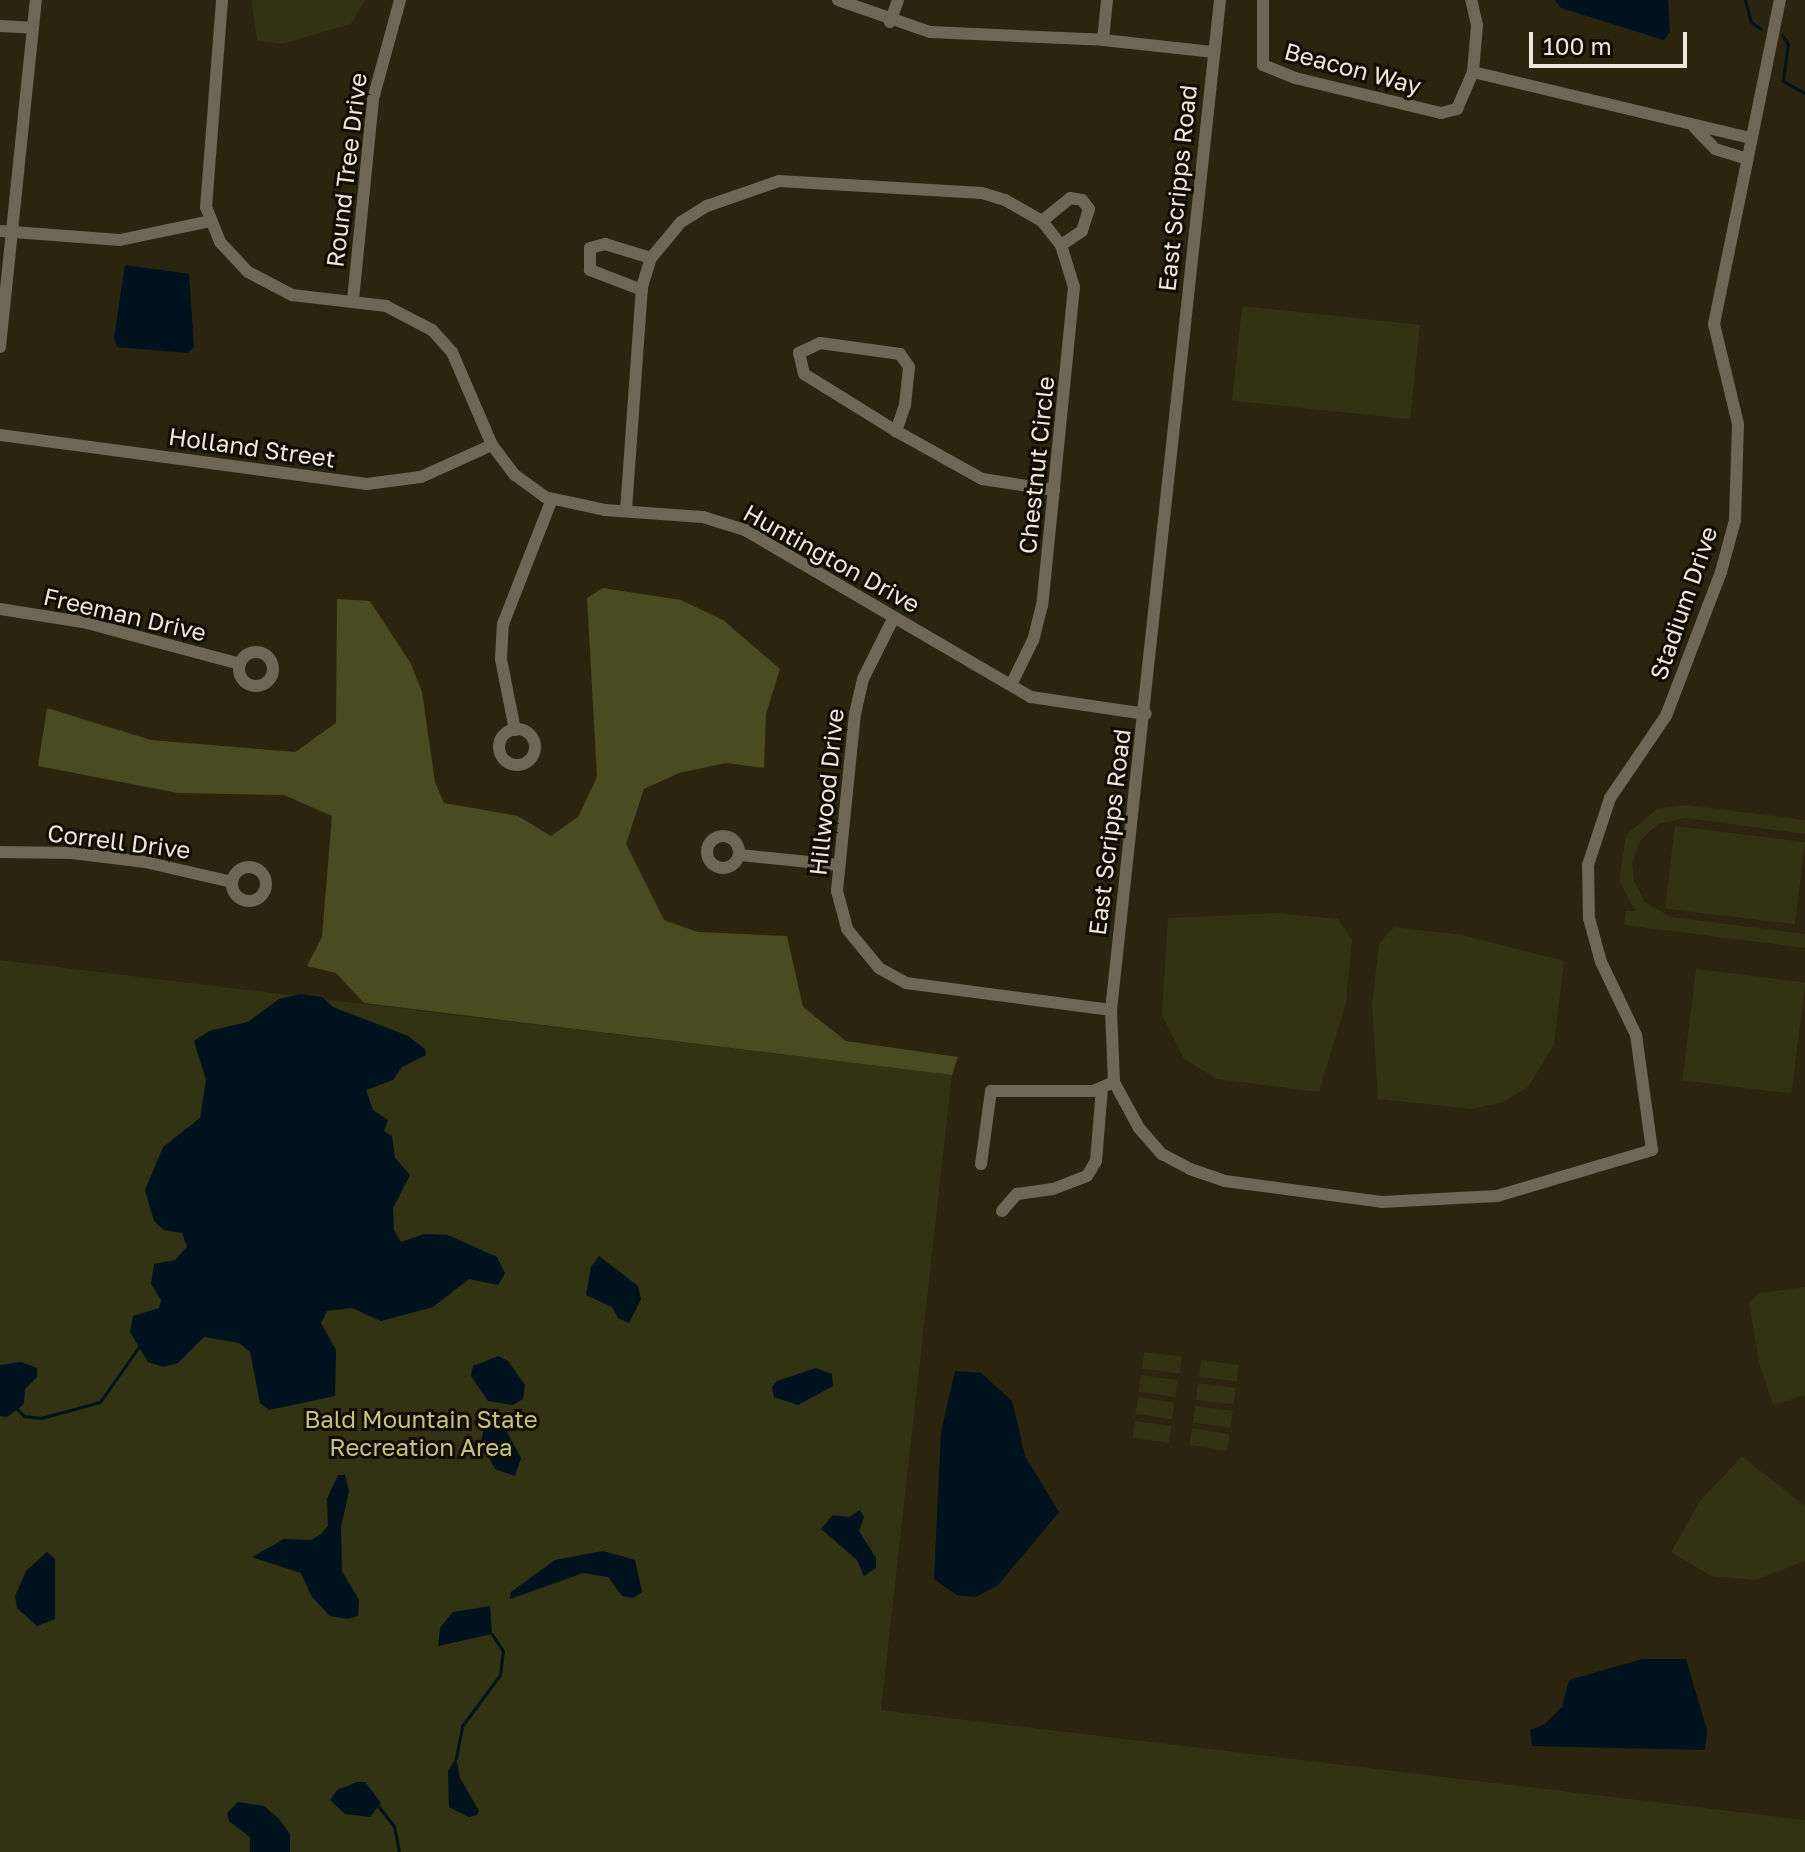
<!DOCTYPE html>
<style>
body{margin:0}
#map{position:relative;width:1805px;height:1852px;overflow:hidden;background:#2b240f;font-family:"Golos Text",sans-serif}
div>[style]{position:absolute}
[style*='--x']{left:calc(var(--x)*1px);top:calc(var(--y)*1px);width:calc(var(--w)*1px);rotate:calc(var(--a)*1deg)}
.green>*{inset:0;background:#313312;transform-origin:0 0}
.forest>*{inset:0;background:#494c20}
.water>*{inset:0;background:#00121d}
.stream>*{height:3px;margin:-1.5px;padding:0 1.5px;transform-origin:1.5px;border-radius:1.5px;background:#00121d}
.minor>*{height:12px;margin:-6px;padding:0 6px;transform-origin:6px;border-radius:6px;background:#6f6655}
.minor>.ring{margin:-6px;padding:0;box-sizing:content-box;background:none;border:12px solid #6f6655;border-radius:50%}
span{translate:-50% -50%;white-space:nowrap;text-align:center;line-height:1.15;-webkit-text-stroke:6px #110d05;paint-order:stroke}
.street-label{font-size:24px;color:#ede8db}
.park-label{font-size:24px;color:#bfc57d}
.scale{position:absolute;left:1529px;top:32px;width:158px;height:36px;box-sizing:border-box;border:4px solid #ede8db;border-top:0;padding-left:10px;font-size:24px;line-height:28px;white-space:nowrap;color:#ede8db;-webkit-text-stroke:6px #110d05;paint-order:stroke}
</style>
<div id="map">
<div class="green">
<div style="clip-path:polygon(251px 0,365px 0,351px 24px,282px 44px,257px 40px)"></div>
<div style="left:1242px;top:306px;width:179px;height:95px;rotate:6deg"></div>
<div style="clip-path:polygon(1686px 805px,1805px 820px,1805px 834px,1686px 818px,1658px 824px,1640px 841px,1632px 863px,1634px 881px,1645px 902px,1671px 917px,1805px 934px,1805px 948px,1624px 925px,1626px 911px,1635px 911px,1619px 879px,1626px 835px,1657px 809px)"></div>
<div style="left:1675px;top:826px;width:131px;height:83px;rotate:7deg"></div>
<div style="clip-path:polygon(1277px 913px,1338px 919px,1352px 939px,1346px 1003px,1319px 1092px,1217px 1079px,1184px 1059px,1162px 1015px,1168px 918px)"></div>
<div style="clip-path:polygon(1394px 927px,1463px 935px,1564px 961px,1554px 1045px,1528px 1087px,1503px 1102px,1473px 1109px,1378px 1099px,1372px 1005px,1379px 944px)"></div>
<div style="clip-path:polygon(0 960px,952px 1075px,881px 1710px,1805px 1820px,1805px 1852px,0 1852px)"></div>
<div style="left:1696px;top:969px;width:110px;height:112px;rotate:7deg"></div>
<div style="clip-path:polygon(1805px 1287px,1805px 1395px,1773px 1405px,1759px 1363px,1749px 1303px,1758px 1293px)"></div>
<div style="left:1144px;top:1352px;width:38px;height:17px;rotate:7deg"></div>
<div style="left:1201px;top:1360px;width:38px;height:17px;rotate:7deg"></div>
<div style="left:1141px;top:1375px;width:37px;height:17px;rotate:8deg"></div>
<div style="left:1198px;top:1383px;width:38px;height:17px;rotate:7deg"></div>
<div style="left:1138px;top:1397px;width:37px;height:17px;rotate:9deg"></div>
<div style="left:1195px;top:1406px;width:38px;height:17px;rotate:7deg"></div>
<div style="left:1135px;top:1421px;width:37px;height:17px;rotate:8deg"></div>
<div style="left:1192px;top:1428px;width:38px;height:17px;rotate:9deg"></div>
<div style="clip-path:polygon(1742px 1456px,1805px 1506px,1805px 1561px,1755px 1580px,1711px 1576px,1671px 1552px,1700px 1501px)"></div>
</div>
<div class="forest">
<div style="clip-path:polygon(603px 588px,681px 600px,723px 620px,780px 669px,766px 714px,764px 768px,726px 763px,679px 773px,644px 789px,626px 844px,664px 920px,698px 932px,787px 936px,803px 1007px,846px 1041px,958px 1057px,952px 1075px,364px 1003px,336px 973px,307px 966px,322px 937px,332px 816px,284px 795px,178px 793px,38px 766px,47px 708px,151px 740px,295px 752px,336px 723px,337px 599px,370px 601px,410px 662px,422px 692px,435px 782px,444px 803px,518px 816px,551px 836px,578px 817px,597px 777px,587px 598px)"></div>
</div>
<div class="water">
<div style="clip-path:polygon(1555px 0,1668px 0,1670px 32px,1664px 40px,1561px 8px)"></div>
<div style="clip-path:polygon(125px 265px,189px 274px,194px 347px,188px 353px,117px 347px,114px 338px)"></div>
<div style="clip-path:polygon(300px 994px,322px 997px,333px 1007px,408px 1036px,425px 1049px,426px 1055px,402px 1067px,393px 1080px,366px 1090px,373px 1110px,388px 1120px,384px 1131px,392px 1136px,395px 1158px,410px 1175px,393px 1208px,394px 1230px,401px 1242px,424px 1234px,448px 1235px,497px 1257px,505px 1273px,498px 1285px,469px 1279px,433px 1307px,381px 1321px,352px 1308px,327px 1311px,321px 1323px,336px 1350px,335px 1396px,269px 1410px,260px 1403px,250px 1352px,239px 1343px,204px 1337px,178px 1363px,163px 1367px,148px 1362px,130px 1332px,133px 1316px,159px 1308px,161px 1300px,151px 1284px,154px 1264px,175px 1260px,187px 1247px,182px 1233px,164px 1230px,154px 1221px,145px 1190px,163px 1147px,200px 1118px,206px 1080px,194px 1041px,209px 1031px,248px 1022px,279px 999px)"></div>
<div style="clip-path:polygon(599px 1256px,638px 1286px,641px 1299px,629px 1323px,618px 1318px,612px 1307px,586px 1295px,591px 1267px)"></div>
<div style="clip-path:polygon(498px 1356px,508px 1361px,525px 1385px,523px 1399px,513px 1405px,488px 1401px,471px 1376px,473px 1366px)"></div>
<div style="clip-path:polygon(21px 1362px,37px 1368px,37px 1377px,25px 1389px,24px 1404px,7px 1417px,0 1416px,0 1365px)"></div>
<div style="clip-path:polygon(816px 1368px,832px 1374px,833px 1386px,798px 1405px,774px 1397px,772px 1387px,777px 1381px)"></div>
<div style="clip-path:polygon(955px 1371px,981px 1373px,1012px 1401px,1025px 1456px,1059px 1512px,998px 1585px,976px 1597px,957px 1595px,934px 1579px,941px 1432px)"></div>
<div style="clip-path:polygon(484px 1428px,505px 1428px,521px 1458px,515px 1476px,495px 1469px,481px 1443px)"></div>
<div style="clip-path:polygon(338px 1475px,345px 1475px,349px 1491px,341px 1527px,342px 1571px,359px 1600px,358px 1616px,348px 1619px,330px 1616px,312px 1597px,301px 1573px,252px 1557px,284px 1539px,311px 1540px,321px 1534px,328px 1526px,327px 1499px)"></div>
<div style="clip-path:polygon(860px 1510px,864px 1517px,859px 1531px,876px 1558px,876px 1568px,864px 1576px,857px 1560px,821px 1529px,833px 1515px,849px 1517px)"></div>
<div style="clip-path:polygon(603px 1551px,635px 1560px,642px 1592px,633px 1598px,622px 1596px,608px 1577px,583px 1573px,510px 1599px,511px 1592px,555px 1560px)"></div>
<div style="clip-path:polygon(47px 1552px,55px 1559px,55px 1619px,37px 1626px,17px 1608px,15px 1596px,26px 1571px)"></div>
<div style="clip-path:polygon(490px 1606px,492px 1634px,438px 1646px,440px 1628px,453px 1612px)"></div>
<div style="clip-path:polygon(1643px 1659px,1686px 1659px,1707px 1730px,1705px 1750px,1532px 1746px,1530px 1730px,1545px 1724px,1562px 1707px,1569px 1680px)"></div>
<div style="clip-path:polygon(456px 1758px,460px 1778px,479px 1811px,477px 1815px,469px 1817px,449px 1807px,448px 1771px)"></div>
<div style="clip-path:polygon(357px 1782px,365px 1782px,381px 1803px,370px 1817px,345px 1814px,330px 1800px,337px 1790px)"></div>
<div style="clip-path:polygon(238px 1802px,264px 1806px,279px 1819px,290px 1834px,290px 1852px,250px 1852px,250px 1837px,229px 1821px,227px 1813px)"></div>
</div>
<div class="stream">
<div style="--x:1745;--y:0;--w:23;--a:75"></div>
<div style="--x:1751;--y:22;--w:12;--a:35"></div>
<div style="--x:1782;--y:35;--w:11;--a:56"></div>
<div style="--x:1788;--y:44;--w:37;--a:98"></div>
<div style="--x:1783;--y:81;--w:25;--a:29"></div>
<div style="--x:15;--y:1407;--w:13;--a:45"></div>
<div style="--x:24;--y:1416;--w:17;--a:7"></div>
<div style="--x:41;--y:1418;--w:61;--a:-15.2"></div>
<div style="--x:100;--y:1402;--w:66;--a:-54.9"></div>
<div style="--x:456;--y:1758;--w:33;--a:-79"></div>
<div style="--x:462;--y:1726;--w:64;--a:-53.3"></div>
<div style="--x:500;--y:1675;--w:24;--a:-83"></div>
<div style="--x:503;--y:1651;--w:20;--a:-123"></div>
<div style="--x:379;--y:1807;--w:24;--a:52"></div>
<div style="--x:394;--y:1826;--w:26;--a:79"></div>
</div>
<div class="minor">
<div style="--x:222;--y:0;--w:208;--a:94.4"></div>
<div style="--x:206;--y:207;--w:38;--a:68"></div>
<div style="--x:220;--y:242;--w:41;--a:47"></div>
<div style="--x:248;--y:272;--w:50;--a:27.6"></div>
<div style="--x:292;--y:295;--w:95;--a:6.7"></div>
<div style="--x:386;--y:306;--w:52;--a:27.6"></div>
<div style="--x:432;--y:330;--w:30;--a:48"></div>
<div style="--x:452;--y:352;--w:101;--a:66.7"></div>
<div style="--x:492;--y:445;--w:38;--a:53"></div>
<div style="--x:515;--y:475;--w:37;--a:36"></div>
<div style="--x:545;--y:497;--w:61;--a:12.2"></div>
<div style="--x:605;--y:510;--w:98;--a:4.1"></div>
<div style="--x:703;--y:517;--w:44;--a:17.2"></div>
<div style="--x:745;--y:530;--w:331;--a:30.3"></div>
<div style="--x:1031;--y:697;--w:116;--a:8.4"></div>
<div style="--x:838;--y:0;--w:97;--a:19.2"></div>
<div style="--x:930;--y:32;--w:173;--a:2.6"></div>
<div style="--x:1103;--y:40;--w:112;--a:6.2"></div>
<div style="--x:1220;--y:0;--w:1016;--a:96.16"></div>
<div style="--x:1111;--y:1010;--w:72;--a:87.6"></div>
<div style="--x:1114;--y:1082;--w:52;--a:61.5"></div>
<div style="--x:1139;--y:1128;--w:35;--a:49"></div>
<div style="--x:1162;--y:1154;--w:32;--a:28"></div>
<div style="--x:1190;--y:1169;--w:37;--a:19"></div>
<div style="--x:1225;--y:1181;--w:158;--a:7.6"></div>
<div style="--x:1382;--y:1202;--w:115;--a:-3"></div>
<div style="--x:1497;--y:1196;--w:162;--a:-16.5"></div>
<div style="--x:1652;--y:1150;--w:116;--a:-97.9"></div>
<div style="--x:1636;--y:1035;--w:81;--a:-115.6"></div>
<div style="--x:1601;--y:962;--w:46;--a:-105.3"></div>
<div style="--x:1589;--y:918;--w:53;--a:-91.1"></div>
<div style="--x:1588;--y:865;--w:71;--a:-71.8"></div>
<div style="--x:1610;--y:798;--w:99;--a:-55.7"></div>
<div style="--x:1666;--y:716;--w:154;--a:-69.1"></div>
<div style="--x:1721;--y:572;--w:54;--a:-74.9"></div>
<div style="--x:1735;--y:520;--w:96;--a:-88.2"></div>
<div style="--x:1738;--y:424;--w:103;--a:-103.5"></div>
<div style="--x:1714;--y:324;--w:331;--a:-78.5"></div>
<div style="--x:1263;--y:0;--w:65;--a:90"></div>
<div style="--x:1263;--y:65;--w:35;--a:22"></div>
<div style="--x:1295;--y:78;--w:150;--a:13.5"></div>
<div style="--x:1441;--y:113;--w:16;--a:-14"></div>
<div style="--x:1457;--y:109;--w:40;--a:-66.6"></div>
<div style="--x:1473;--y:72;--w:47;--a:-85.1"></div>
<div style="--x:1477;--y:25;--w:26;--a:-103"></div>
<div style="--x:890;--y:22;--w:23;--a:-70"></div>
<div style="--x:0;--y:26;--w:33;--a:3"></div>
<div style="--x:1103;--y:40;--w:40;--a:-84.3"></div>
<div style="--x:1473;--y:72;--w:286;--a:13.4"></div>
<div style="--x:1695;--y:128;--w:29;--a:46"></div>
<div style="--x:1715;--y:149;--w:34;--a:17"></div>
<div style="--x:1042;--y:221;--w:36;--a:-39"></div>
<div style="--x:1070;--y:198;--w:12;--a:9"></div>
<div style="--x:1082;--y:200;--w:11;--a:52"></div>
<div style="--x:1089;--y:209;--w:23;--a:108"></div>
<div style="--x:1082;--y:231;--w:25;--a:146"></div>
<div style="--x:0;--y:231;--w:120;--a:4.3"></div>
<div style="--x:120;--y:240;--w:92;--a:-11.9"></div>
<div style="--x:642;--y:290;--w:56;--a:-159"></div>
<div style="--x:590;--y:270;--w:22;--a:-90"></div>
<div style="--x:590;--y:248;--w:16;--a:-15"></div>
<div style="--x:605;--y:244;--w:48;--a:16.9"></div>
<div style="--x:353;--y:300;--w:202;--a:-84.3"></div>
<div style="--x:373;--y:99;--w:103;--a:-74.7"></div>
<div style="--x:0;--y:347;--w:349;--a:-84.1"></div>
<div style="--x:896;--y:431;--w:108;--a:-148.2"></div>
<div style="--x:804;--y:374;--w:22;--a:-103"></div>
<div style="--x:799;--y:353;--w:23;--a:-25"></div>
<div style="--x:820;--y:343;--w:81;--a:7.8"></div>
<div style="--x:900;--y:354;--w:16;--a:55"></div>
<div style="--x:909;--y:367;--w:38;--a:96"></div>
<div style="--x:905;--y:405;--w:28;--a:109"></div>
<div style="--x:896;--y:431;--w:98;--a:29.2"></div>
<div style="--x:982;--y:479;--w:73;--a:8.7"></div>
<div style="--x:0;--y:435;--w:370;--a:7.6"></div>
<div style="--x:367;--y:484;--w:54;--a:-7.4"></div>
<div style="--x:421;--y:477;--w:78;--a:-24.3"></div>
<div style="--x:626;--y:510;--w:224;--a:-85.9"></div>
<div style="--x:642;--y:287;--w:30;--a:-73"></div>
<div style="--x:651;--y:258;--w:47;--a:-50.2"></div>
<div style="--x:681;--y:222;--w:31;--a:-32"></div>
<div style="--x:707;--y:206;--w:76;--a:-19.1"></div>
<div style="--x:779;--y:181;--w:203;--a:3.4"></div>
<div style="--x:982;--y:193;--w:24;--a:17"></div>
<div style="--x:1005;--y:200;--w:43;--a:29.6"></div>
<div style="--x:1042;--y:221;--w:31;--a:52"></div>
<div style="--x:1061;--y:245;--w:44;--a:72.8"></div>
<div style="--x:1074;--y:287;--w:320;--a:95.7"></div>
<div style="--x:1042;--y:605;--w:36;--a:104"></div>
<div style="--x:1033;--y:640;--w:50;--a:116.1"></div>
<div style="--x:0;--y:609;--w:88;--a:9.1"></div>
<div style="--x:87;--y:623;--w:158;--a:15"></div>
<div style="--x:894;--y:617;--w:69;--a:116.6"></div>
<div style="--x:863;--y:679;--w:35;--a:103"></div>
<div style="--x:855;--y:713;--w:179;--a:95.8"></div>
<div style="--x:837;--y:891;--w:39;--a:75"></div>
<div style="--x:847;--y:929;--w:50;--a:50.6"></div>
<div style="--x:879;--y:968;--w:31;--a:29"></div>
<div style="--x:906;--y:983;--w:207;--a:7.5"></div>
<div class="ring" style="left:239px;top:652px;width:22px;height:22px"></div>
<div class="ring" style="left:499px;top:729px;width:24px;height:24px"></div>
<div style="--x:515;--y:730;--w:72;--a:-101.2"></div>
<div style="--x:501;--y:659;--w:35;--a:-87"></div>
<div style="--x:503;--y:624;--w:134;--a:-68.6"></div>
<div class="ring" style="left:707px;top:836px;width:20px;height:20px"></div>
<div style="--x:0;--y:852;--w:72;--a:0.8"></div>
<div style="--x:72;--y:853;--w:74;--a:7"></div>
<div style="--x:145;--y:862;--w:89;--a:12.9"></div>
<div style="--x:740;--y:855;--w:99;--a:5.8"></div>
<div class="ring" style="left:232px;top:867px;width:22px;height:22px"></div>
<div style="--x:981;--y:1164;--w:74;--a:-82.2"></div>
<div style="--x:991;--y:1091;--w:102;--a:0"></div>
<div style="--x:1093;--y:1091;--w:23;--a:-23"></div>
<div style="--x:1002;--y:1211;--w:23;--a:-49"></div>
<div style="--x:1017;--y:1194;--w:36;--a:-8"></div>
<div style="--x:1053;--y:1189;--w:36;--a:-21"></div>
<div style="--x:1087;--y:1176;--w:17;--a:-59"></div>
<div style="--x:1096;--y:1161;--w:73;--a:-85.3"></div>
</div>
<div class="street-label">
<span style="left:1353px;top:68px;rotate:15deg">Beacon Way</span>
<span style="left:346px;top:170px;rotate:-83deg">Round Tree Drive</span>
<span style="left:1177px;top:188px;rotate:-84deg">East Scripps Road</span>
<span style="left:252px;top:447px;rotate:8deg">Holland Street</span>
<span style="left:1036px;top:465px;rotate:-84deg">Chestnut Circle</span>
<span style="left:832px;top:558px;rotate:29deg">Huntington Drive</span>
<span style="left:1683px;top:603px;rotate:-71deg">Stadium Drive</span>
<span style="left:125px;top:614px;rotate:13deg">Freeman Drive</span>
<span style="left:826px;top:792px;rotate:-84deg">Hillwood Drive</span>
<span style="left:1109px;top:832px;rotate:-83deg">East Scripps Road</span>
<span style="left:119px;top:841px;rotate:7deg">Correll Drive</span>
</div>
<div class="park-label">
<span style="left:421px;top:1433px">Bald Mountain State<br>Recreation Area</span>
</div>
<div class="scale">100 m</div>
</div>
